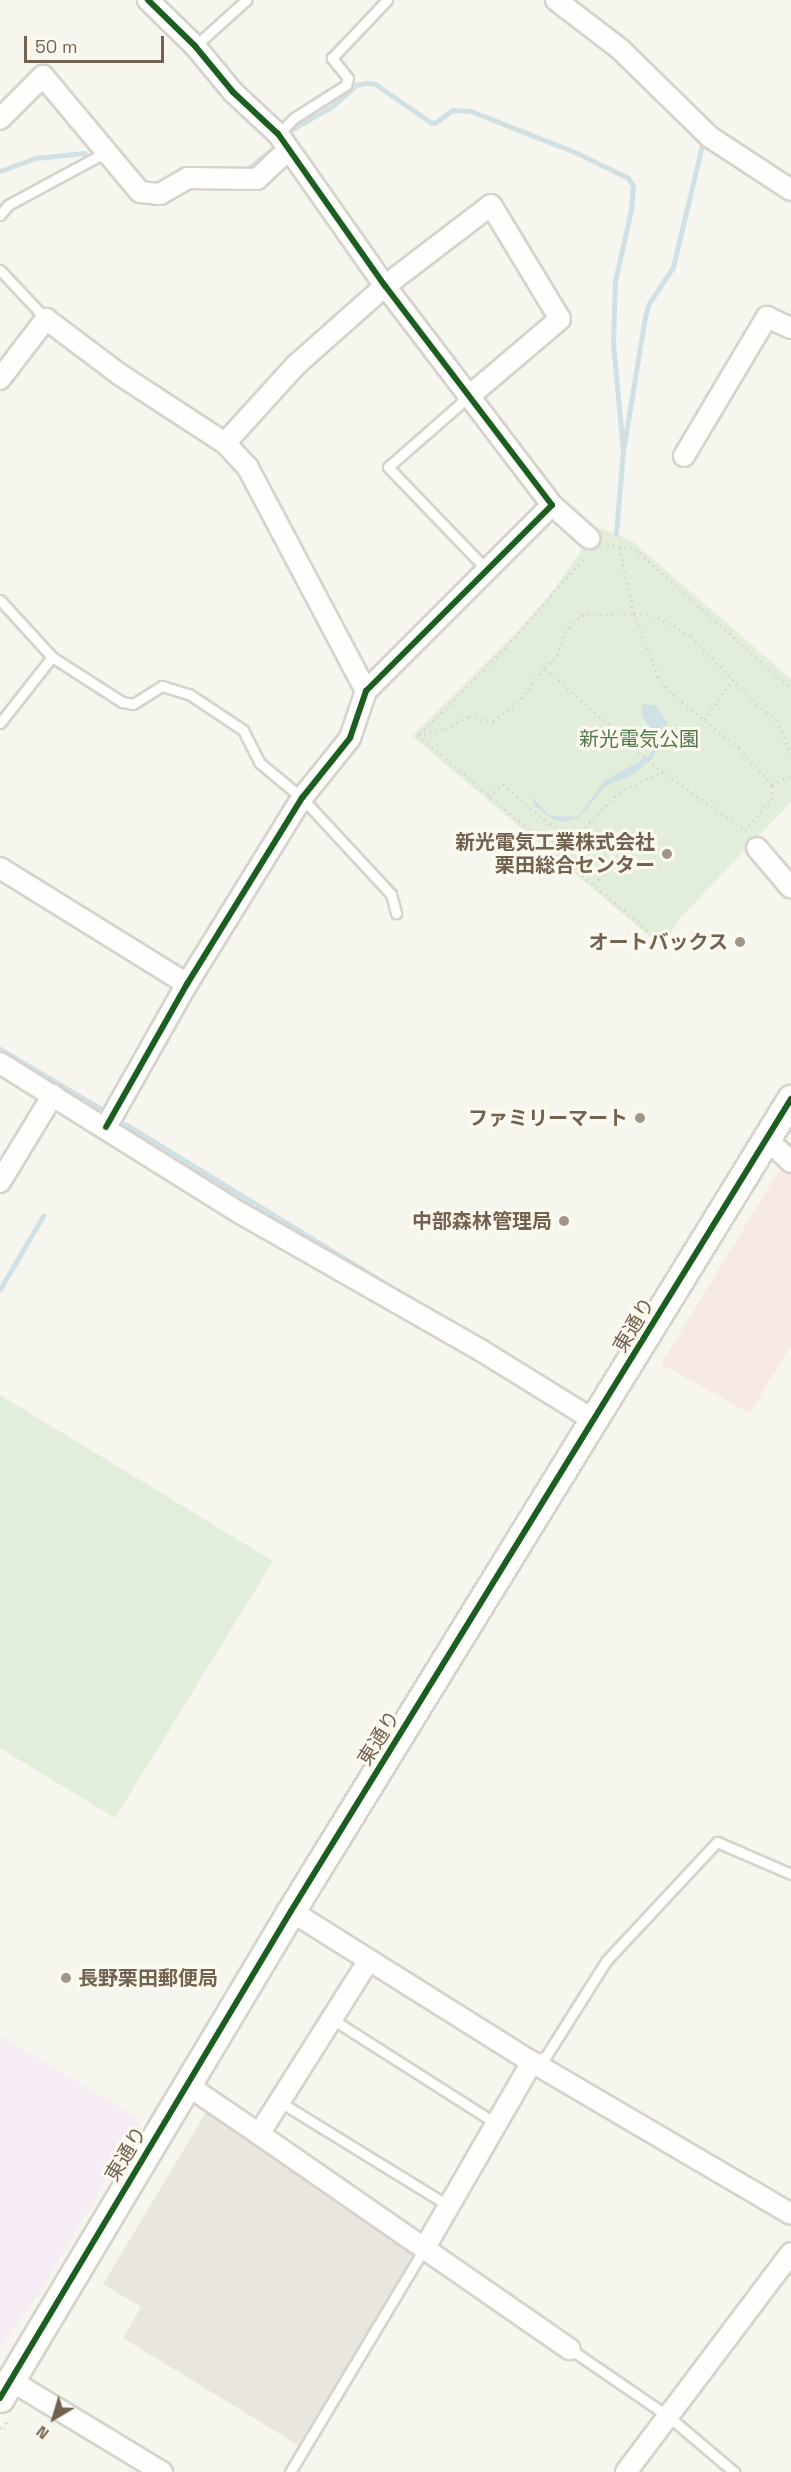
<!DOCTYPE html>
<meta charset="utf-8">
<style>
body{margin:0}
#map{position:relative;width:791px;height:2472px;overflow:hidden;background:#f6f5ee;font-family:"Space Grotesk","Noto Sans JP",sans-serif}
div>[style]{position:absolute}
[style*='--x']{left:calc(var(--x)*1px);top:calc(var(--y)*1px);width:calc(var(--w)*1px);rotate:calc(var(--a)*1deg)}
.industrial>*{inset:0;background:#e8e6df}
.education>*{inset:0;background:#f5edf3}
.medical>*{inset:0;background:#f7e9e5}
.green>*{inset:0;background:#e2edda}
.water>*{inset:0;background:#d0e1e6}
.stream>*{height:5px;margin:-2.5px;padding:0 2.5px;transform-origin:2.5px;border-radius:2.5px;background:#d0e1e6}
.path>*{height:3px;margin-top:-1.5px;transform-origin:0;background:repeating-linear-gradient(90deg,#d9d5d0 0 1.5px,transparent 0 6px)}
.roads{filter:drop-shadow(2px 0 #d6d2cc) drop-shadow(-2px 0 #d6d2cc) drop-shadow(0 2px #d6d2cc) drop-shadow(0 -2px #d6d2cc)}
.lane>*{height:9px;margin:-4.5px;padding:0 4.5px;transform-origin:4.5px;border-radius:4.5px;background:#fefefc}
.street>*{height:20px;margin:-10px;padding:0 10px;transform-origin:10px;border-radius:10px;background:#fefefc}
.secondary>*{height:27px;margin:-13.5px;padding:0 13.5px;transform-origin:13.5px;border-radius:13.5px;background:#fefefc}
.cycleway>*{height:6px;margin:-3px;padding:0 3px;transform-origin:3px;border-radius:3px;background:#1b5e20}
.dots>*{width:16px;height:16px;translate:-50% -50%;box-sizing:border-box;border:3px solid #fdfaf0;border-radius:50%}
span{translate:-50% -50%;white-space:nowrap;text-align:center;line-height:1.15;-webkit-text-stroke:6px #fdfaf0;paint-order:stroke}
.park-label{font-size:20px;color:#537c4c}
.poi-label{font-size:20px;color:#736250;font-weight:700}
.right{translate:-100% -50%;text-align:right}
.left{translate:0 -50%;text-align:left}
.street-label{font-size:20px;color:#736250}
.north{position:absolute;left:24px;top:2388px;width:60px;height:60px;-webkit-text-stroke:4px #fdfaf0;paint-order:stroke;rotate:218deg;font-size:16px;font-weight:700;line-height:24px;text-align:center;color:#736250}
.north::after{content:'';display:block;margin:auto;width:21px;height:27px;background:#736250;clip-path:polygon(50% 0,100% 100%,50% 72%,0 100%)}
.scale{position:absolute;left:24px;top:36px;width:140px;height:27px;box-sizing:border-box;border:3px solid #736250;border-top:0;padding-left:8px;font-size:18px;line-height:21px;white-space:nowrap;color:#736250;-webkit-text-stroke:4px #fdfaf0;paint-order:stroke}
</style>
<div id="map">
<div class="industrial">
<div style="clip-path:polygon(208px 2109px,419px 2251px,298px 2445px,123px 2338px,141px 2307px,103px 2284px)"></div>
</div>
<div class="education">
<div style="clip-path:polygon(0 2036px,142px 2120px,38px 2295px,0 2348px)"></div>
</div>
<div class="medical">
<div style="clip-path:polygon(791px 1151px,791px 1345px,750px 1413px,661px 1364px)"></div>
</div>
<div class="green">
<div style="clip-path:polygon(597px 527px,632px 541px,791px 679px,791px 802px,679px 919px,662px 947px,412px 736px,518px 631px,553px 591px)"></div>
<div style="clip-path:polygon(0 1395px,273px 1561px,115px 1818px,0 1748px)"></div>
</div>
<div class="water">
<div style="clip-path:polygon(643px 704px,656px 705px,667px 722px,663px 740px,651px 760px,632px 775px,605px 787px,579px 818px,563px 822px,554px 820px,536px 807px,531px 796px,550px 816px,578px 817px,604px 781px,650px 755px,651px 731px,641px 713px)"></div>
</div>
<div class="stream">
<div style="--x:292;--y:129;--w:45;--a:-29.4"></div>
<div style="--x:331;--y:107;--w:33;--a:-41"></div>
<div style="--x:356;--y:85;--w:10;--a:-11"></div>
<div style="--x:366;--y:83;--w:9;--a:6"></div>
<div style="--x:375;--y:84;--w:67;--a:34.6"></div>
<div style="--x:430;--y:122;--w:5;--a:11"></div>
<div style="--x:435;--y:123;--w:21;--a:-37"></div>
<div style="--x:452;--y:110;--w:19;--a:3"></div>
<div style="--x:471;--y:111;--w:114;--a:21.6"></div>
<div style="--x:577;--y:153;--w:57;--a:26.1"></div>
<div style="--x:628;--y:178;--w:9;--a:58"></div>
<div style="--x:633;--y:186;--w:24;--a:95"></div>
<div style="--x:631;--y:210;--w:73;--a:102.7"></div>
<div style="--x:615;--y:281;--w:62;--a:91.8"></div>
<div style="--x:613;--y:343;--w:108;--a:84.7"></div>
<div style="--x:0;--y:171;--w:38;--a:-20"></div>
<div style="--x:36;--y:158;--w:49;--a:-5.8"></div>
<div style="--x:245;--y:171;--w:36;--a:-39"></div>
<div style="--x:616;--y:533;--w:82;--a:-85.1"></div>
<div style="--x:623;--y:451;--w:136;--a:-80.7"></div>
<div style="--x:645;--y:317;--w:12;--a:-76"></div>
<div style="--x:648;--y:305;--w:45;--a:-56.7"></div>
<div style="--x:673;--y:267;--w:130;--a:-76.6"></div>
<div style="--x:0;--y:1049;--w:120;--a:30.6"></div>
<div style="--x:125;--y:1124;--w:345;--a:31.5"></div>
<div style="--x:0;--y:1289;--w:85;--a:-59.5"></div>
</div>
<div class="path">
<div style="--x:607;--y:544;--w:28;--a:10"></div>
<div style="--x:635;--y:549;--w:210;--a:41.9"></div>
<div style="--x:545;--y:668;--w:18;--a:-47"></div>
<div style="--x:557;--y:655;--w:24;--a:-71"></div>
<div style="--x:565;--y:632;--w:24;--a:-45"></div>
<div style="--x:582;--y:615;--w:52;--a:-2.2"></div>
<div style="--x:634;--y:613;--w:68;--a:-102.8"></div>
<div style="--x:704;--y:719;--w:49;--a:-53.4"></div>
<div style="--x:420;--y:734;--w:124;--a:-45.3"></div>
<div style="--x:507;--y:646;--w:118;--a:-48.8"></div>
<div style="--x:418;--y:735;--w:319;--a:40.4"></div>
<div style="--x:418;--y:735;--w:29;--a:-12"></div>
<div style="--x:446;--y:729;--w:26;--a:-29"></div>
<div style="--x:469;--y:716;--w:25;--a:12"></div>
<div style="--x:493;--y:721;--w:30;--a:-37"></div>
<div style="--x:517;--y:703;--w:45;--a:-51.3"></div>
<div style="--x:545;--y:668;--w:157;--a:41.6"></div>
<div style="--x:772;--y:785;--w:50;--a:-131.7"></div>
<div style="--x:739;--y:748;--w:89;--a:-140.9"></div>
<div style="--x:670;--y:692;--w:19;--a:-129"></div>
<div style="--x:658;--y:677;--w:68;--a:-110.6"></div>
<div style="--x:634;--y:613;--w:24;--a:9"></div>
<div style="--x:658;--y:617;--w:38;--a:30"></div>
<div style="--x:691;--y:636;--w:88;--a:46.4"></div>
<div style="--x:752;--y:700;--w:32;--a:39"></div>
<div style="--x:777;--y:720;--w:37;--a:68"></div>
<div style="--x:489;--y:796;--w:18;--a:-41"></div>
<div style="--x:503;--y:784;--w:61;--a:41"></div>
<div style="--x:549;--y:824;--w:26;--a:18"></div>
<div style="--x:574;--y:832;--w:12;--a:-24"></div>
<div style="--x:745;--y:830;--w:40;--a:-50"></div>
<div style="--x:771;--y:799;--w:14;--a:-86"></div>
<div style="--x:772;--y:785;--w:21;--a:-28"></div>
<div style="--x:595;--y:885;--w:19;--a:-55"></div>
<div style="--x:606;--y:869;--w:47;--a:-116.6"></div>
<div style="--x:585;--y:827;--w:49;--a:-45.8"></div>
<div style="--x:619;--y:792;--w:47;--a:-24.9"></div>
<div style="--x:662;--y:772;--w:101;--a:34.9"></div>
<div style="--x:0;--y:2427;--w:4;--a:27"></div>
<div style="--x:4;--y:2429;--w:12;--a:-66"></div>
</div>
<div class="roads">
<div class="lane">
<div style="--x:195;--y:46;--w:69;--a:-42"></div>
<div style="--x:278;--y:134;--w:23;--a:-45"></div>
<div style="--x:294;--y:118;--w:62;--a:-32.4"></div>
<div style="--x:346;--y:85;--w:7;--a:-74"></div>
<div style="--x:348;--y:78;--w:26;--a:-129"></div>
<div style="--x:332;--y:58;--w:80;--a:-46.5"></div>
<div style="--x:0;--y:215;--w:13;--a:-51"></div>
<div style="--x:8;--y:205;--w:111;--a:-28.4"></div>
<div style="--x:0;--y:270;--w:67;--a:46.8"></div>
<div style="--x:468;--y:397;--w:106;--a:138.8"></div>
<div style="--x:388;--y:467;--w:141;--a:46.1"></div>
<div style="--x:0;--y:600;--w:77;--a:47.6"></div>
<div style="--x:52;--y:657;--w:83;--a:32.7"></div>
<div style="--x:122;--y:702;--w:11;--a:10"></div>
<div style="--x:133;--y:704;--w:34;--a:-32"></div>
<div style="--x:162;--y:686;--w:28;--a:17"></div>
<div style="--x:189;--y:694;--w:65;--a:33.7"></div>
<div style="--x:243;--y:730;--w:37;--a:63"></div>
<div style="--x:260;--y:763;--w:55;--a:39.8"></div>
<div style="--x:302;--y:798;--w:131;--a:47.2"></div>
<div style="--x:391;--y:894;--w:20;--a:75"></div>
<div style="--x:0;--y:723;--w:84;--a:-51.8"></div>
<div style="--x:332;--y:2019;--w:196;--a:32.5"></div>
<div style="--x:532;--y:2062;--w:15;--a:-23"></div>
<div style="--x:546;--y:2056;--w:112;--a:-57.7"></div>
<div style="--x:606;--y:1961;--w:163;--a:-47"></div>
<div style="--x:717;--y:1842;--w:81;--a:23.4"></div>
<div style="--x:280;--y:2102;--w:198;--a:31.6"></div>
<div style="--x:570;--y:2349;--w:119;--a:34.4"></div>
<div style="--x:668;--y:2416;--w:87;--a:40.3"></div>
<div style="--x:290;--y:2472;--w:260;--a:-59"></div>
</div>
<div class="street">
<div style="--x:556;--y:0;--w:81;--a:37.4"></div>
<div style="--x:620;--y:49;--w:126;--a:44.4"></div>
<div style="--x:710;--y:137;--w:97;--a:33.2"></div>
<div style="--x:0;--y:119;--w:61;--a:-45"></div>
<div style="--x:43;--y:76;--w:151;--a:50.1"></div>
<div style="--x:140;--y:192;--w:20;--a:6"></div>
<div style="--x:160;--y:194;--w:32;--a:-30"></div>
<div style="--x:188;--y:178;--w:69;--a:0.8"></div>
<div style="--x:257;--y:179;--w:42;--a:-43.1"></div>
<div style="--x:0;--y:379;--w:76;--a:-52.5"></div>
<div style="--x:46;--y:319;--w:91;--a:37"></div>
<div style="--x:119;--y:374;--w:126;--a:33.1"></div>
<div style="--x:225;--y:443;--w:34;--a:47"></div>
<div style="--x:248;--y:468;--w:252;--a:62.1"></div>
<div style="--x:225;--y:443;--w:105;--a:-47.7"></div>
<div style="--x:296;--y:365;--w:119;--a:-41.6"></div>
<div style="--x:385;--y:286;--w:133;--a:-37.4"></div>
<div style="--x:491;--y:205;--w:133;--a:58.8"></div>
<div style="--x:560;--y:319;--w:121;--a:139.7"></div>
<div style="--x:684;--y:456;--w:162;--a:-59.2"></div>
<div style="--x:767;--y:317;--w:26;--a:25"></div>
<div style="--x:552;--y:505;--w:50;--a:41.7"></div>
<div style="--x:757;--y:848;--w:52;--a:49.6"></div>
<div style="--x:0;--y:868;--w:220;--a:31.8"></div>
<div style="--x:0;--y:1063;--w:285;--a:32"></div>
<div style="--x:242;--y:1214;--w:276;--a:29.7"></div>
<div style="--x:482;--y:1351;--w:133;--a:31.8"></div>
<div style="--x:106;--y:1127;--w:164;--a:-60.5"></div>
<div style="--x:187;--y:984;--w:219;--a:-58.3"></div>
<div style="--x:302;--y:798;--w:77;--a:-51.3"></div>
<div style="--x:350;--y:738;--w:50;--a:-71.2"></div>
<div style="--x:366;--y:691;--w:263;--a:-45"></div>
<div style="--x:552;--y:505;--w:275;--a:-127.3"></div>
<div style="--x:385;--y:286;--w:186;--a:-125.1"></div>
<div style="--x:278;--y:134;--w:62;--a:-137"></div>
<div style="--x:233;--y:92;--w:60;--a:-129.6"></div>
<div style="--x:195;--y:46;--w:66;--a:-135.6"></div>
<div style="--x:767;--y:1139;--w:33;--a:44"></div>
<div style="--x:0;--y:1182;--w:102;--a:-58.7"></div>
<div style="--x:291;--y:1911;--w:284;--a:32.1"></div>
<div style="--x:532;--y:2062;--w:300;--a:30.4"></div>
<div style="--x:369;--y:1960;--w:206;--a:122.3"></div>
<div style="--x:259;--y:2134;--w:378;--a:34.7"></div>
<div style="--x:187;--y:2085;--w:87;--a:34.2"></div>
<div style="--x:424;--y:2249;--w:216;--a:-60"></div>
<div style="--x:10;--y:2380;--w:178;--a:31.2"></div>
<div style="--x:626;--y:2472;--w:274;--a:-53"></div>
</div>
<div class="secondary">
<div style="--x:0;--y:2398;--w:567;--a:-59.14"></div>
<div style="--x:291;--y:1911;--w:954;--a:-58.38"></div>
</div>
</div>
<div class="cycleway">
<div style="--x:106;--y:1127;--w:164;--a:-60.5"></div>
<div style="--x:187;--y:984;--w:219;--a:-58.3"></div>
<div style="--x:302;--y:798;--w:77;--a:-51.3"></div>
<div style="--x:350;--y:738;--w:50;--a:-71.2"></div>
<div style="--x:366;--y:691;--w:263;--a:-45"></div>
<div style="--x:552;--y:505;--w:275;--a:-127.3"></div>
<div style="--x:385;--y:286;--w:186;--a:-125.1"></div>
<div style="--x:278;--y:134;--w:62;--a:-137"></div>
<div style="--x:233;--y:92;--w:60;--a:-129.6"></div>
<div style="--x:195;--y:46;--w:66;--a:-135.6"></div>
<div style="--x:0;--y:2398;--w:567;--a:-59.14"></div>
<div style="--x:291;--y:1911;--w:954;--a:-58.38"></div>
</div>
<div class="dots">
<div style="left:667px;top:854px;background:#a19587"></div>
<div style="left:740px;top:942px;background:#a19587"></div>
<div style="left:640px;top:1118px;background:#a19587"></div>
<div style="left:564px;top:1221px;background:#a19587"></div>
<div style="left:66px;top:1978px;background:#a19587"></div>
</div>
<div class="park-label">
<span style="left:639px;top:739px">新光電気公園</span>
</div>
<div class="poi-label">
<span class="right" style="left:655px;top:854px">新光電気工業株式会社<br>栗田総合センター</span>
<span class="right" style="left:728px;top:942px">オートバックス</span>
<span class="right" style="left:628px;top:1118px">ファミリーマート</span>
<span class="right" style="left:552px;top:1221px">中部森林管理局</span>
<span class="left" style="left:78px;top:1978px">長野栗田郵便局</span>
</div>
<div class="street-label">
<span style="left:634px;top:1325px;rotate:-59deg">東通り</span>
<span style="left:379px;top:1738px;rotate:-58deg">東通り</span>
<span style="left:126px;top:2154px;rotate:-59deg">東通り</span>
</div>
<div class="north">N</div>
<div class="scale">50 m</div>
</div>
